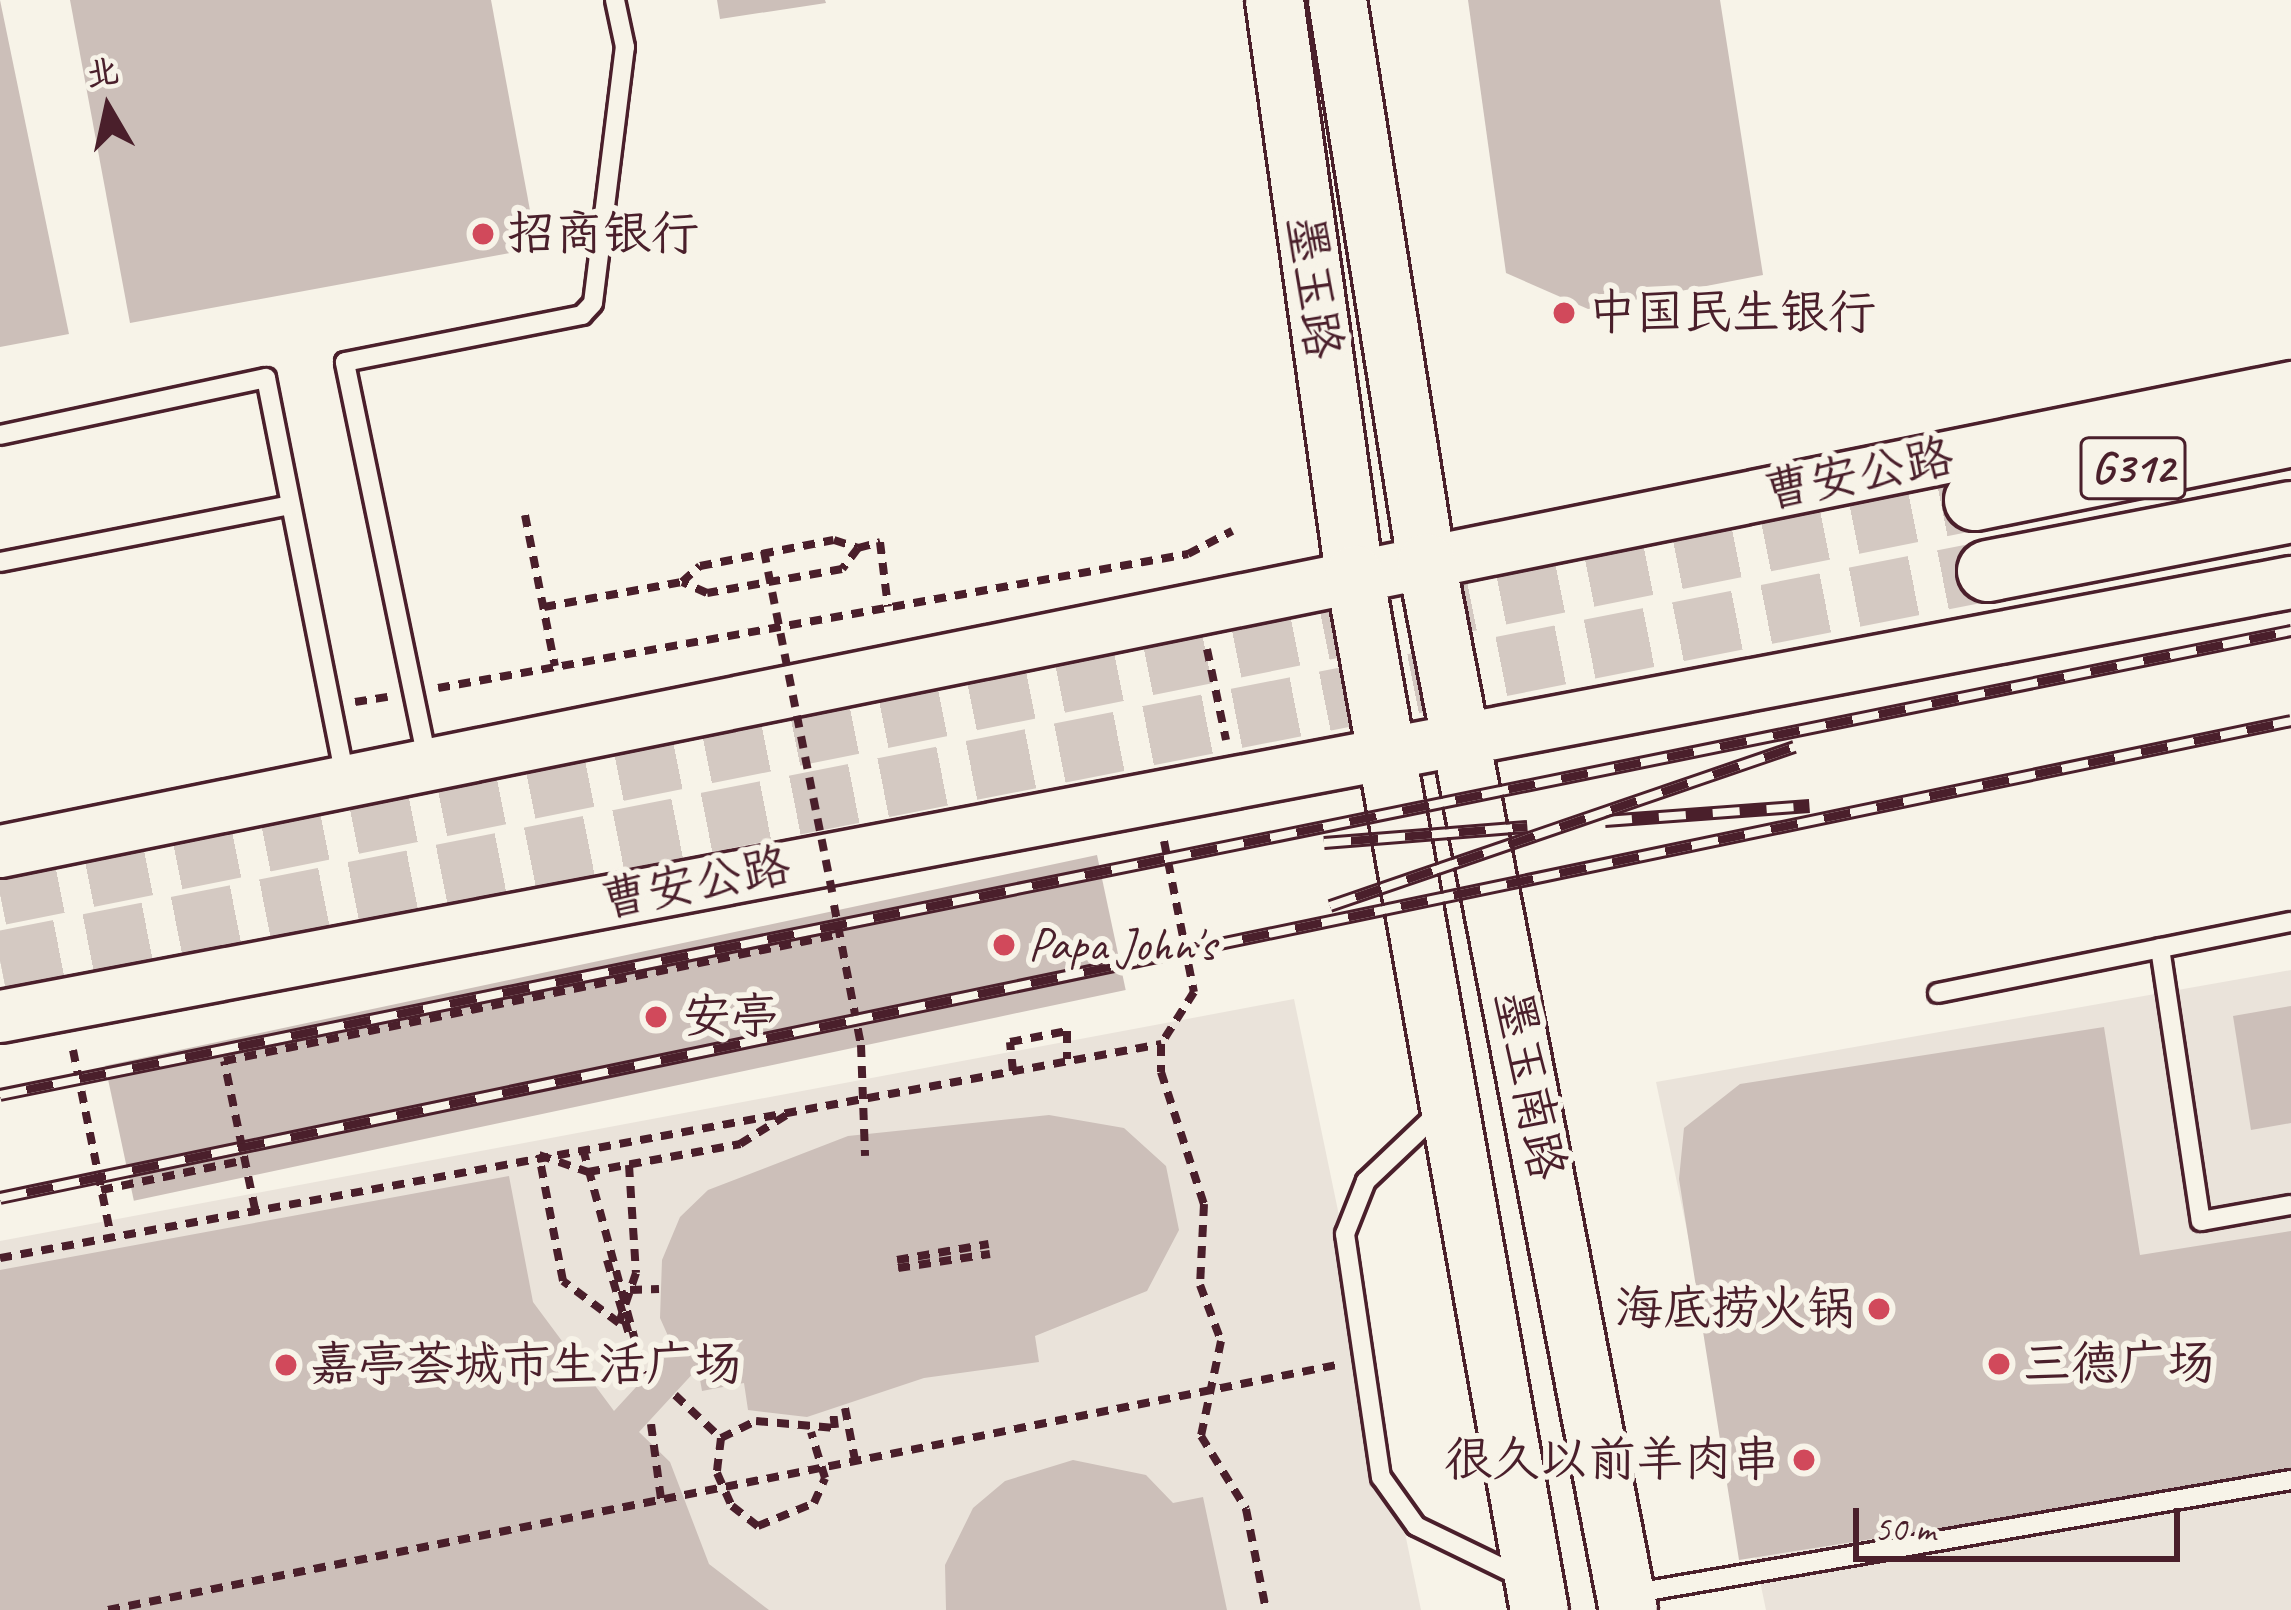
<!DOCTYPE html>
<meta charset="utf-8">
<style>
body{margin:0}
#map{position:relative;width:2291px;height:1610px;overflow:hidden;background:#f7f3e8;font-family:Caveat,"LXGW WenKai TC",sans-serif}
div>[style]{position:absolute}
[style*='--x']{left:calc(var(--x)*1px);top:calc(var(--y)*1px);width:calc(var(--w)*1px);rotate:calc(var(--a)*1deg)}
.built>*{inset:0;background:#eae3da}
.building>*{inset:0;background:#ccbfb9;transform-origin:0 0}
.trunk-tunnel>*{height:60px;margin-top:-30px;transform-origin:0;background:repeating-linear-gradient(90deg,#d4c9c2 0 60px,transparent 0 90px)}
.path>*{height:8px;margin-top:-4px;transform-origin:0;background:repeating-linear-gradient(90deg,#4a1f2b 0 12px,transparent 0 21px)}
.roads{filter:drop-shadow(3px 0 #4a1f2b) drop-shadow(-3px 0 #4a1f2b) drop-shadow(0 3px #4a1f2b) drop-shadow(0 -3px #4a1f2b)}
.service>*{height:18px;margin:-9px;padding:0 9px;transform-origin:9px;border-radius:9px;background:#f7f3e8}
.secondary>*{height:51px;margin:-25.5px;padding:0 25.5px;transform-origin:25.5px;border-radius:25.5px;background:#f7f3e8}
.primary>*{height:57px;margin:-28.5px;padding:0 28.5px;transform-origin:28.5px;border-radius:28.5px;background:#f7f3e8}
.trunk>*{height:60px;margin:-30px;padding:0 30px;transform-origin:30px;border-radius:30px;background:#f7f3e8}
.rail>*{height:14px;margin-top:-7px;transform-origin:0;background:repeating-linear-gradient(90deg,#f7f3e8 0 27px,#4a1f2b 0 54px);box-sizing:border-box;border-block:3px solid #4a1f2b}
.path-bridge>*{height:8px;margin-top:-4px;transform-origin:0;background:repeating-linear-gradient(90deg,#4a1f2b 0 12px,transparent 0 21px)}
.dots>*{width:33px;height:33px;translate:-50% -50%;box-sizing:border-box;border:6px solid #f7f3e8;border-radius:50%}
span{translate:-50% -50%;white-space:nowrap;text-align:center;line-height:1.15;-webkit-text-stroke:12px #f7f3e8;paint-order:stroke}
.shield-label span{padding:3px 9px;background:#f7f3e8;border:3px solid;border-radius:9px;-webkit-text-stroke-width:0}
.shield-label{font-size:45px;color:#4a1f2b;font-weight:700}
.poi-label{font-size:48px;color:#4a1f2b}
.left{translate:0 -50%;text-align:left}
.right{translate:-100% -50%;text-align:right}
.street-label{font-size:48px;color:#4a1f2b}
.north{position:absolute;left:48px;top:48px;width:120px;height:120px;-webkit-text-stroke:9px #f7f3e8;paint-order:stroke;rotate:351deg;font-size:33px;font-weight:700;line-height:48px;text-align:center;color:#4a1f2b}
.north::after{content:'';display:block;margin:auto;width:42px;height:54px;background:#4a1f2b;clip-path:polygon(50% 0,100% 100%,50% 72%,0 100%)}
.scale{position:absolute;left:1853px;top:1508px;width:327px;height:54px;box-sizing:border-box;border:6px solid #4a1f2b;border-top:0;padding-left:15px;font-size:36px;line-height:42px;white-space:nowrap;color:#4a1f2b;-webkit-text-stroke:9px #f7f3e8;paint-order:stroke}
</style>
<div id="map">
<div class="built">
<div style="clip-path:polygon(2291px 970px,2291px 1610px,1766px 1610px,1656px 1082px)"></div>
<div style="clip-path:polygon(1294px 999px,1421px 1610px,0 1610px,0 1241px)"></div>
</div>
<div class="building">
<div style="clip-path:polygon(0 0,69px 334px,0 347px)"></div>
<div style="clip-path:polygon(70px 0,491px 0,537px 248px,130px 323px)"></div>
<div style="clip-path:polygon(717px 0,825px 0,826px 3px,720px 19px)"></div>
<div style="clip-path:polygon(1468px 0,1720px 0,1763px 275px,1588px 309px,1506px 273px)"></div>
<div style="left:1097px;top:855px;width:138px;height:1014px;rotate:78deg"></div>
<div style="clip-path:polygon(2291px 1006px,2291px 1123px,2251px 1130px,2233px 1016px)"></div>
<div style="clip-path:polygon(2104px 1027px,2140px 1255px,2291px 1231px,2291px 1473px,1739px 1560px,1679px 1179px,1684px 1128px,1740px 1084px)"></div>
<div style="clip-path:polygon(1049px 1115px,1124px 1128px,1166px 1166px,1179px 1230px,1147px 1291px,1035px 1336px,1039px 1362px,924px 1378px,807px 1417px,748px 1410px,744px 1383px,702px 1391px,698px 1368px,639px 1432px,670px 1462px,709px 1564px,769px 1610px,0 1610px,0 1270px,509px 1176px,533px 1302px,614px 1411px,673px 1347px,660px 1318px,662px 1260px,680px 1217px,708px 1190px,848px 1136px)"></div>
<div style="clip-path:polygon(1073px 1460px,1146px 1475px,1173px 1503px,1203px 1497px,1227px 1610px,946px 1610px,945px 1565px,973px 1508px,1005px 1481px)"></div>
</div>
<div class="trunk-tunnel">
<div style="--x:0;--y:895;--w:2014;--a:-11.31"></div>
<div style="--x:0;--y:961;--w:2026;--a:-11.1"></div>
</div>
<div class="path">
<div style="--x:525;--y:515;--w:154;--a:78.8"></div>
<div style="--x:834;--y:540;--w:25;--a:18"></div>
<div style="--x:858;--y:548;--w:26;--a:127"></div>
<div style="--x:842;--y:569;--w:137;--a:169.9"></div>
<div style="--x:707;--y:593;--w:27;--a:-156"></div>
<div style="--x:682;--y:582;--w:24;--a:-42"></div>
<div style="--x:700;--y:566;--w:136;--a:-11"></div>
<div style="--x:858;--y:548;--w:23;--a:-15"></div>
<div style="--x:880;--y:542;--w:65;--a:83"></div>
<div style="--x:544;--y:607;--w:140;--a:-10.3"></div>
<div style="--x:1207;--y:649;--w:93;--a:78.2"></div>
<div style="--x:438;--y:688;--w:762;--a:-10.13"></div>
<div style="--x:1188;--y:554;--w:50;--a:-27.6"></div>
<div style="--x:355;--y:702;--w:33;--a:-9"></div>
<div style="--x:1164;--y:841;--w:154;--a:78.8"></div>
<div style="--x:1194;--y:992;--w:62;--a:122.4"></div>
<div style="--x:1161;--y:1044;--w:28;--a:90"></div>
<div style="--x:1161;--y:1072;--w:139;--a:72"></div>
<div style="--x:1204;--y:1204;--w:81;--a:92.8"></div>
<div style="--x:1200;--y:1285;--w:60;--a:69.4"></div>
<div style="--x:1221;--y:1341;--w:97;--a:101.9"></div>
<div style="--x:1201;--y:1436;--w:86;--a:58.3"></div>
<div style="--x:1246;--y:1509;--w:103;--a:78.8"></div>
<div style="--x:834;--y:905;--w:143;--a:79.1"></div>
<div style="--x:861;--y:1045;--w:111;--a:87.9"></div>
<div style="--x:73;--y:1050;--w:191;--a:78.5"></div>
<div style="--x:1013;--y:1071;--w:29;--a:-96"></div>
<div style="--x:1010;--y:1042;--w:58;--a:-10.9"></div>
<div style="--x:1067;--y:1031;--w:28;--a:90"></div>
<div style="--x:583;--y:1149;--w:233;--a:74.8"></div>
<div style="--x:629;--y:1165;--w:108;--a:86.3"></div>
<div style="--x:636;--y:1273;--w:53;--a:108.8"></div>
<div style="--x:619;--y:1323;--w:70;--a:-143.1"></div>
<div style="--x:563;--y:1281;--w:128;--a:-100.8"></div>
<div style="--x:539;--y:1155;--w:52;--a:19.1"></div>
<div style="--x:588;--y:1172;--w:155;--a:-10.4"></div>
<div style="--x:740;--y:1144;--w:57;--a:-32"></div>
<div style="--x:101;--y:1190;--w:148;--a:-11.7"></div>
<div style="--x:255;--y:1209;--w:151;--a:-101.8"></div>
<div style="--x:224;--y:1061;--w:629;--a:-11.65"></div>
<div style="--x:0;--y:1258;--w:1181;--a:-10.44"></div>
<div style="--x:607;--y:1260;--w:102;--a:73.5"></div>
<div style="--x:897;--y:1260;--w:93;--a:-9.9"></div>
<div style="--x:898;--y:1268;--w:93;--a:-8.7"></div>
<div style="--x:630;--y:1290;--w:29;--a:-2"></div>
<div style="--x:675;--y:1395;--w:63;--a:43.1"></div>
<div style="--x:721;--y:1438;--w:39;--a:-26"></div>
<div style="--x:756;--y:1421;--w:79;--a:5.1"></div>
<div style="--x:835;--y:1428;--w:17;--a:-97"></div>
<div style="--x:845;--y:1408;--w:58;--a:79.1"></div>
<div style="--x:651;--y:1424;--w:83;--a:82.4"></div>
<div style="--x:721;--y:1438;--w:35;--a:97"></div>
<div style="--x:717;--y:1473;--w:36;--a:66"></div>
<div style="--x:732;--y:1506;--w:33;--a:38"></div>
<div style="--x:758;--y:1526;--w:61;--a:-22.3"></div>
<div style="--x:814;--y:1503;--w:27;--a:-66"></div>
<div style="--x:825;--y:1478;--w:48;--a:-106.9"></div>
<div style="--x:108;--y:1610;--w:1252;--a:-11.28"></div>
</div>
<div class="roads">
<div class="service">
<div style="--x:0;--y:435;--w:272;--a:-12.1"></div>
<div style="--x:266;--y:378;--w:408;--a:78.8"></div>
<div style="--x:0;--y:562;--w:296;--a:-11.1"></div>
<div style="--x:427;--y:759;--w:405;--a:-101.7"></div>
<div style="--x:345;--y:362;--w:242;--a:-11.2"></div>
<div style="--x:582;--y:315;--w:16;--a:-47"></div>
<div style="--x:593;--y:303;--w:258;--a:-82.9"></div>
<div style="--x:625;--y:47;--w:48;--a:-102"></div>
<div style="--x:2160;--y:948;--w:276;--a:81.5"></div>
<div style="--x:2201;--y:1221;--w:91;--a:-10.1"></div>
<div style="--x:1938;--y:993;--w:360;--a:-11.4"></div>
<div style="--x:1442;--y:1109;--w:105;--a:136.5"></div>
<div style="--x:1366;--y:1181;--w:57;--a:111.6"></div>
<div style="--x:1345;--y:1234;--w:246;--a:81.6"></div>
<div style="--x:1381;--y:1477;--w:60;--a:54.5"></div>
<div style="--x:1416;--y:1526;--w:117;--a:25.9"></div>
<div style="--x:1630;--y:1594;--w:671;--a:-9.79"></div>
</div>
<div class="secondary">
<div style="--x:0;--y:851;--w:2338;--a:-11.45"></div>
<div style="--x:0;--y:1016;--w:2332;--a:-10.73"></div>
</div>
<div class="primary">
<div style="--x:1274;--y:0;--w:580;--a:82.07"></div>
<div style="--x:1354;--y:574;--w:1052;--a:79.88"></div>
<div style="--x:1337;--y:0;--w:569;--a:81"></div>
<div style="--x:1426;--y:562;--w:1067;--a:79.09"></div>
</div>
<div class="trunk">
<div style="--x:1975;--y:500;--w:322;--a:-11.4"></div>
<div style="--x:1988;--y:571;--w:309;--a:-11"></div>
</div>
</div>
<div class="rail">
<div style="--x:1605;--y:821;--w:205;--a:-4.2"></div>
<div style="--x:1324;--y:843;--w:204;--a:-4.5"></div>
<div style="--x:1330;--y:906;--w:491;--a:-18.9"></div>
<div style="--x:0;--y:1095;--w:2338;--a:-11.45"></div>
<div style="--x:0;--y:1198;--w:2340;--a:-11.76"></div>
</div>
<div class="path-bridge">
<div style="--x:764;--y:551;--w:353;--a:78.7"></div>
</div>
<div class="dots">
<div style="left:483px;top:234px;background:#d1495b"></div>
<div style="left:1564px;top:313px;background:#d1495b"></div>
<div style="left:1004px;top:945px;background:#d1495b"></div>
<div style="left:656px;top:1017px;background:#d1495b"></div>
<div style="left:1879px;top:1309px;background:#d1495b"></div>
<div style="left:1999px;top:1364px;background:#d1495b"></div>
<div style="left:286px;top:1365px;background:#d1495b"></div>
<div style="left:1804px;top:1460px;background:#d1495b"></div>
</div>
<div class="shield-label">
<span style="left:2133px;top:468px">G312</span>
</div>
<div class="poi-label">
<span class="left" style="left:507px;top:234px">招商银行</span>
<span class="left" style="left:1588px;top:313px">中国民生银行</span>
<span class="left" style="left:1028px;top:945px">Papa John's</span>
<span class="left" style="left:683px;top:1017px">安亭</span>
<span class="right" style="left:1855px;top:1309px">海底捞火锅</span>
<span class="left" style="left:2023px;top:1364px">三德广场</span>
<span class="left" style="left:310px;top:1365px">嘉亭荟城市生活广场</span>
<span class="right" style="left:1780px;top:1460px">很久以前羊肉串</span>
</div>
<div class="street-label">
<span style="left:1314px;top:287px;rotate:82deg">墨玉路</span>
<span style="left:1858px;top:474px;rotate:-11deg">曹安公路</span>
<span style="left:695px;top:883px;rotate:-11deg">曹安公路</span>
<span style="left:1530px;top:1085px;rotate:79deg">墨玉南路</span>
</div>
<div class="north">北</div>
<div class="scale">50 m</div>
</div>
